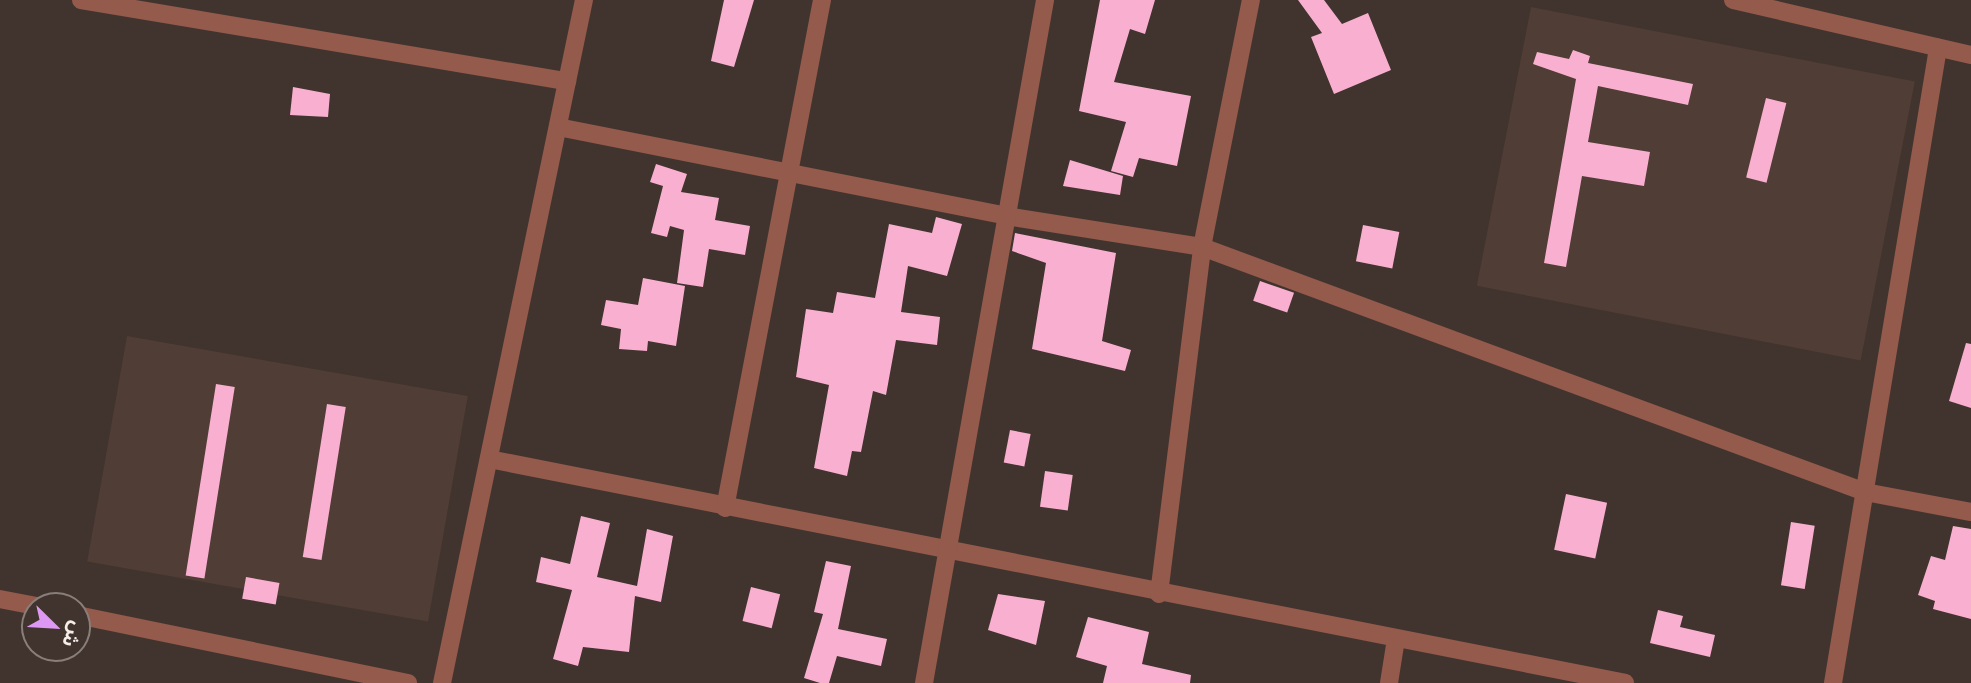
<!DOCTYPE html>
<meta charset="utf-8">
<style>
body{margin:0}
#map{position:relative;width:1971px;height:683px;overflow:hidden;background:#41342e;font-family:Barlow,"Noto Sans Arabic",sans-serif}
div>[style]{position:absolute}
[style*='--x']{left:calc(var(--x)*1px);top:calc(var(--y)*1px);width:calc(var(--w)*1px);rotate:calc(var(--a)*1deg)}
.built>*{inset:0;background:#503d35;transform-origin:0 0}
.building>*{inset:0;background:#f9afcf;transform-origin:0 0}
.minor>*{height:18px;margin:-9px;padding:0 9px;transform-origin:9px;border-radius:9px;background:#945a4c}
span{translate:-50% -50%;white-space:nowrap;text-align:center;line-height:1.15;-webkit-text-stroke:7px #41342e;paint-order:stroke}
.north{position:absolute;left:21px;top:592px;width:70px;height:70px;box-sizing:border-box;background:#41342e;border:2px solid #897e79;border-radius:50%;rotate:114deg;font-size:19px;font-weight:700;line-height:28px;text-align:center;color:#f6ede9}
.north::after{content:'';display:block;margin:auto;width:24px;height:32px;background:#dd98f3;clip-path:polygon(50% 0,100% 100%,50% 72%,0 100%)}
</style>
<div id="map">
<div class="built">
<div style="left:1531px;top:7px;width:391px;height:284px;rotate:11deg"></div>
<div style="left:127px;top:336px;width:346px;height:229px;rotate:10deg"></div>
</div>
<div class="building">
<div style="clip-path:polygon(724px 0,754px 0,734px 67px,711px 61px)"></div>
<div style="clip-path:polygon(1100px 0,1155px 0,1145px 34px,1130px 29px,1114px 82px,1191px 96px,1177px 166px,1139px 158px,1133px 177px,1111px 171px,1126px 122px,1079px 111px)"></div>
<div style="clip-path:polygon(1298px 0,1324px 0,1342px 24px,1368px 13px,1391px 70px,1334px 94px,1311px 37px,1322px 33px)"></div>
<div style="clip-path:polygon(1573px 50px,1590px 56px,1588px 63px,1693px 84px,1688px 105px,1598px 86px,1588px 142px,1650px 152px,1644px 186px,1582px 176px,1566px 267px,1544px 263px,1576px 79px,1533px 64px,1537px 52px,1569px 59px)"></div>
<div style="clip-path:polygon(293px 87px,330px 94px,328px 117px,290px 115px)"></div>
<div style="left:1766px;top:98px;width:21px;height:82px;rotate:14deg"></div>
<div style="clip-path:polygon(1070px 160px,1123px 176px,1120px 195px,1063px 186px)"></div>
<div style="clip-path:polygon(656px 164px,687px 174px,681px 192px,719px 198px,715px 220px,750px 226px,745px 255px,709px 249px,703px 287px,677px 283px,684px 230px,670px 226px,667px 237px,651px 233px,663px 186px,650px 182px)"></div>
<div style="clip-path:polygon(936px 217px,962px 224px,947px 276px,908px 266px,901px 312px,940px 317px,937px 345px,896px 340px,886px 395px,873px 391px,861px 452px,852px 451px,847px 476px,814px 468px,829px 385px,796px 377px,806px 309px,833px 313px,837px 292px,875px 298px,889px 224px,932px 233px)"></div>
<div style="left:1363px;top:225px;width:37px;height:37px;rotate:11deg"></div>
<div style="clip-path:polygon(1015px 233px,1116px 253px,1102px 341px,1131px 350px,1125px 371px,1032px 349px,1046px 263px,1012px 251px)"></div>
<div style="clip-path:polygon(643px 278px,685px 286px,676px 346px,648px 341px,647px 351px,619px 349px,621px 329px,601px 325px,606px 300px,638px 305px)"></div>
<div style="left:1260px;top:281px;width:36px;height:21px;rotate:19deg"></div>
<div style="clip-path:polygon(1966px 343px,1971px 344px,1971px 408px,1949px 401px)"></div>
<div style="left:216px;top:384px;width:19px;height:194px;rotate:9deg"></div>
<div style="left:327px;top:404px;width:19px;height:155px;rotate:9deg"></div>
<div style="left:1010px;top:430px;width:21px;height:33px;rotate:11deg"></div>
<div style="left:1045px;top:471px;width:28px;height:36px;rotate:8deg"></div>
<div style="left:1566px;top:494px;width:42px;height:57px;rotate:12deg"></div>
<div style="clip-path:polygon(581px 516px,610px 523px,597px 577px,637px 586px,647px 529px,673px 536px,661px 602px,635px 596px,629px 652px,583px 647px,578px 666px,553px 659px,572px 590px,536px 582px,541px 557px,570px 564px)"></div>
<div style="left:1791px;top:522px;width:24px;height:64px;rotate:9deg"></div>
<div style="clip-path:polygon(1953px 526px,1971px 529px,1971px 619px,1933px 609px,1935px 601px,1918px 595px,1931px 556px,1945px 560px)"></div>
<div style="clip-path:polygon(826px 561px,851px 566px,838px 629px,887px 639px,881px 666px,837px 656px,829px 683px,820px 683px,804px 678px,823px 614px,814px 612px)"></div>
<div style="left:246px;top:577px;width:34px;height:22px;rotate:10deg"></div>
<div style="left:751px;top:587px;width:30px;height:35px;rotate:14deg"></div>
<div style="clip-path:polygon(998px 594px,1045px 601px,1036px 645px,988px 630px)"></div>
<div style="clip-path:polygon(1658px 610px,1683px 616px,1680px 627px,1715px 635px,1710px 657px,1650px 643px)"></div>
<div style="clip-path:polygon(1088px 617px,1149px 632px,1142px 664px,1191px 675px,1190px 683px,1103px 683px,1107px 666px,1076px 657px)"></div>
</div>
<div class="minor">
<div style="--x:81;--y:0;--w:493;--a:9.5"></div>
<div style="--x:1733;--y:0;--w:244;--a:13"></div>
<div style="--x:558;--y:127;--w:457;--a:11.2"></div>
<div style="--x:1006;--y:216;--w:198;--a:9"></div>
<div style="--x:1202;--y:247;--w:707;--a:20.28"></div>
<div style="--x:1865;--y:492;--w:108;--a:10.7"></div>
<div style="--x:489;--y:459;--w:1158;--a:11.15"></div>
<div style="--x:725;--y:508;--w:517;--a:-79.19"></div>
<div style="--x:1159;--y:594;--w:350;--a:-82.9"></div>
<div style="--x:1202;--y:247;--w:252;--a:-78.8"></div>
<div style="--x:0;--y:599;--w:36;--a:11"></div>
<div style="--x:77;--y:615;--w:338;--a:11.6"></div>
<div style="--x:442;--y:683;--w:698;--a:-78.26"></div>
<div style="--x:924;--y:683;--w:694;--a:-79.95"></div>
<div style="--x:1389;--y:683;--w:45;--a:-81"></div>
<div style="--x:1833;--y:683;--w:644;--a:-80.61"></div>
</div>
<div class="north">ش</div>
</div>
